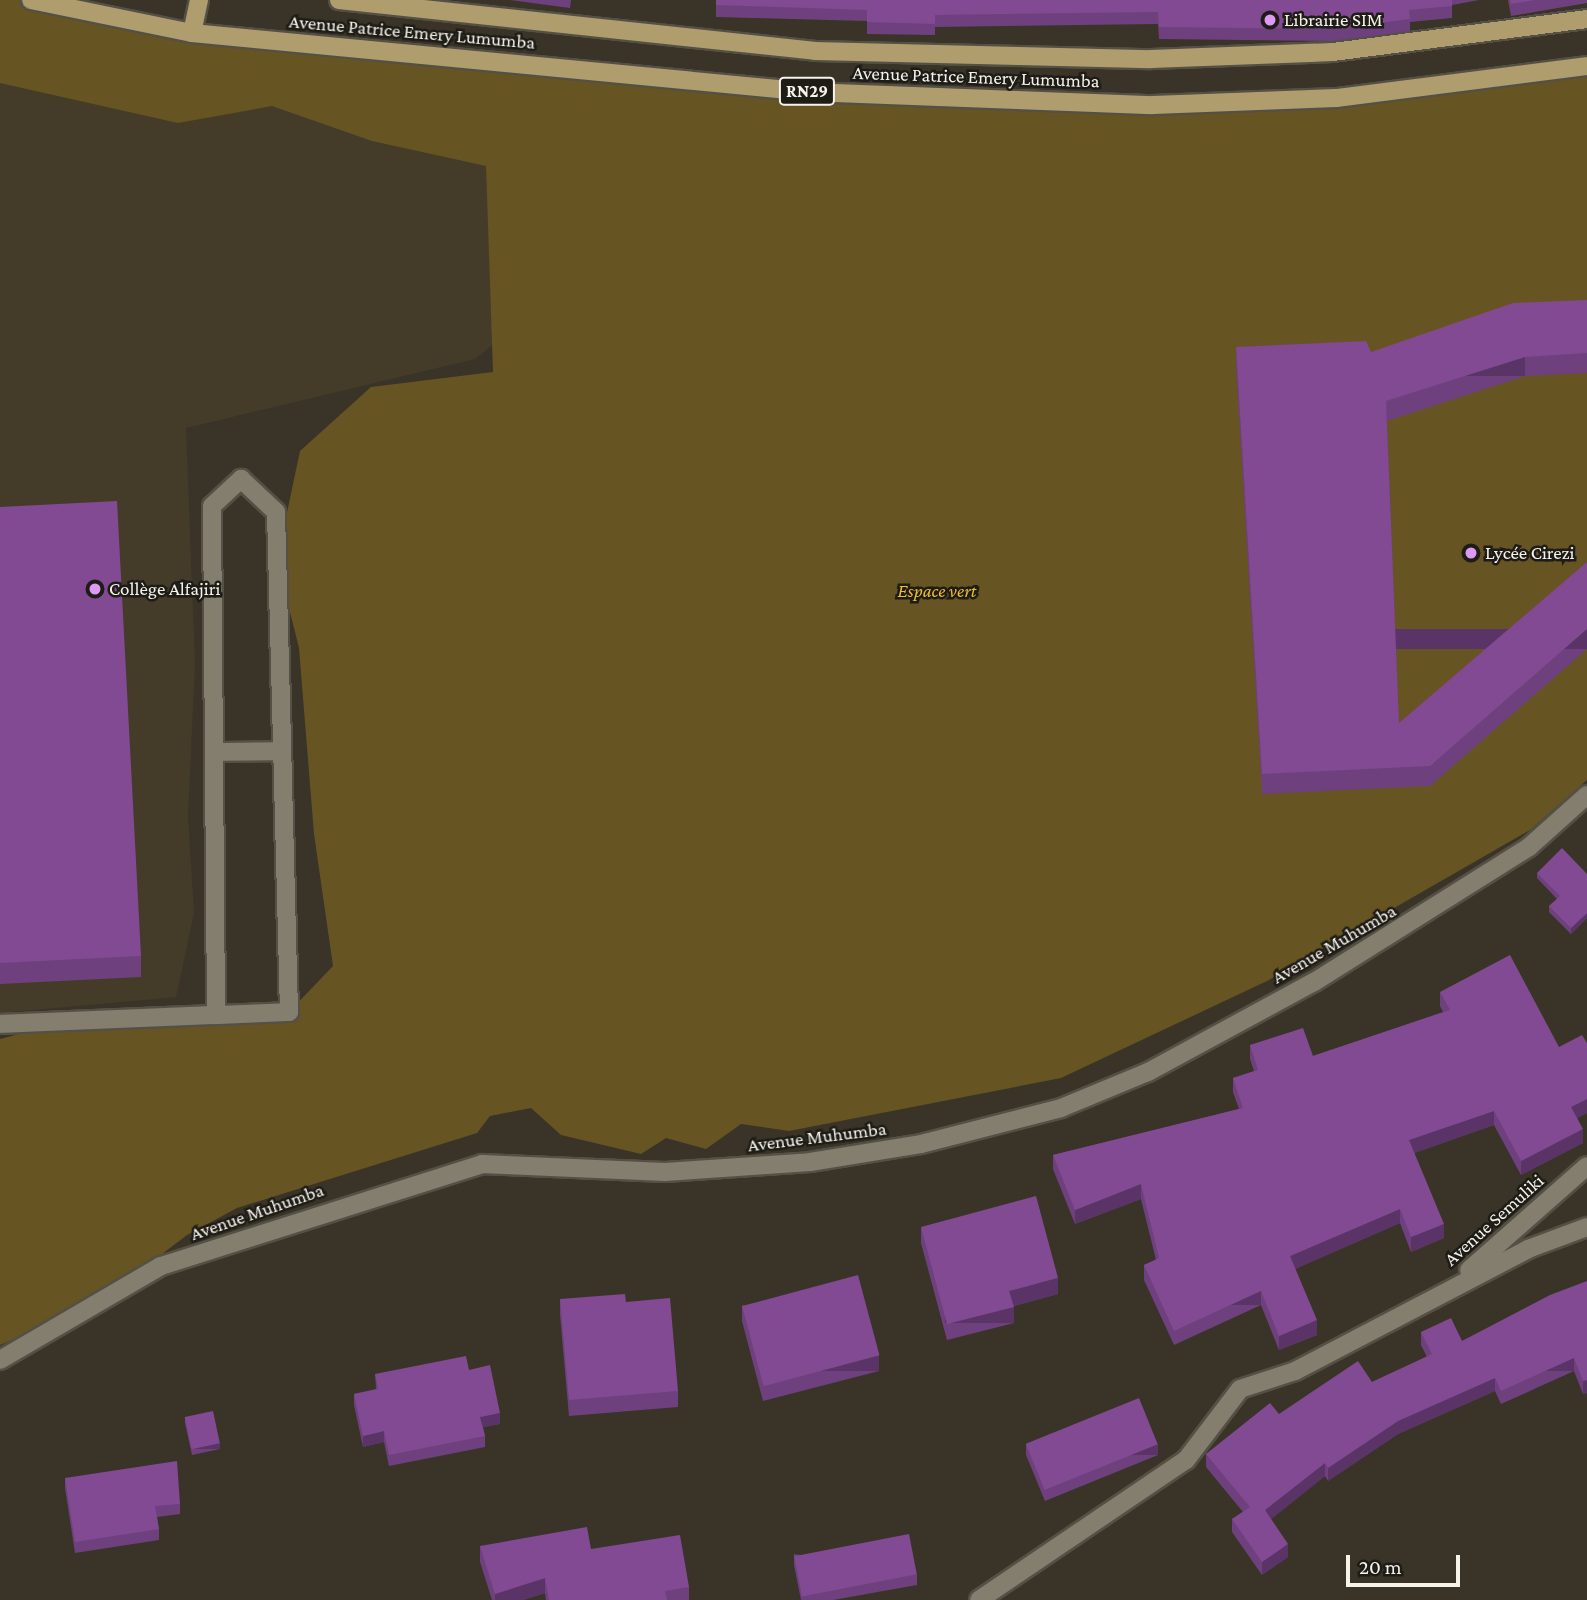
<!DOCTYPE html>
<meta charset="utf-8">
<style>
body{margin:0}
#map{position:relative;width:1587px;height:1600px;overflow:hidden;background:#393427;font-family:"Crimson Pro",serif}
div>[style]{position:absolute}
[style*='--x']{left:calc(var(--x)*1px);top:calc(var(--y)*1px);width:calc(var(--w)*1px);rotate:calc(var(--a)*1deg)}
.built>*{inset:0;background:#443c29}
.green>*{inset:0;background:#665423}
.roads{filter:drop-shadow(2px 0 #545045) drop-shadow(-2px 0 #545045) drop-shadow(0 2px #545045) drop-shadow(0 -2px #545045)}
.minor>*{height:18px;margin:-9px;padding:0 9px;transform-origin:9px;border-radius:9px;background:#847e6f}
.major>*{height:18px;margin:-9px;padding:0 9px;transform-origin:9px;border-radius:9px;background:#af9d6d}
.wall>*{inset:0;background:#6f407e}
.shaded-wall>*{inset:0;background:#5a3466;transform-origin:0 0}
.building>*{inset:0;background:#814a92;transform-origin:0 0}
.dots>*{width:19px;height:19px;translate:-50% -50%;box-sizing:border-box;border:4px solid #1e1c16;border-radius:50%}
span{translate:-50% -50%;white-space:nowrap;text-align:center;line-height:1.15;-webkit-text-stroke:5px #1e1c16;paint-order:stroke}
.shield-label span{padding:2px 5px;background:#1e1c16;border:2px solid;border-radius:5px;-webkit-text-stroke-width:0}
.shield-label{font-size:18px;color:#f6f3eb;font-weight:700}
.poi-label{font-size:19px;color:#f6f3eb}
.left{translate:0 -50%;text-align:left}
.street-label{font-size:19px;color:#f6f3eb}
.park-label{font-size:19px;color:#edbd30;font-style:italic}
.scale{position:absolute;left:1346px;top:1555px;width:114px;height:32px;box-sizing:border-box;border:4px solid #f6f3eb;border-top:0;padding-left:9px;font-size:21px;line-height:24px;white-space:nowrap;color:#f6f3eb;-webkit-text-stroke:5px #1e1c16;paint-order:stroke}
</style>
<div id="map">
<div class="built">
<div style="clip-path:polygon(0 46px,513px 114px,507px 333px,475px 359px,186px 428px,195px 664px,188px 817px,194px 913px,176px 997px,0 1013px)"></div>
</div>
<div class="green">
<div style="clip-path:polygon(0 0,37px 0,295px 42px,864px 94px,1337px 98px,1587px 66px,1587px 780px,1530px 830px,1267px 981px,1061px 1078px,789px 1131px,741px 1124px,706px 1149px,666px 1138px,641px 1154px,561px 1135px,531px 1108px,490px 1116px,477px 1133px,237px 1208px,187px 1235px,94px 1306px,0 1345px,0 1039px,76px 1019px,289px 1012px,333px 966px,314px 834px,299px 648px,277px 560px,300px 451px,371px 387px,493px 372px,486px 166px,372px 141px,272px 106px,178px 123px,0 83px)"></div>
</div>
<div class="roads">
<div class="minor">
<div style="--x:214;--y:752;--w:68;--a:-0.8"></div>
<div style="--x:0;--y:1024;--w:216;--a:-2.4"></div>
<div style="--x:216;--y:1015;--w:509;--a:-90.45"></div>
<div style="--x:212;--y:506;--w:40;--a:-43"></div>
<div style="--x:241;--y:479;--w:48;--a:43.3"></div>
<div style="--x:276;--y:512;--w:500;--a:88.51"></div>
<div style="--x:289;--y:1012;--w:73;--a:177.6"></div>
<div style="--x:1469;--y:1270;--w:157;--a:-41.4"></div>
<div style="--x:0;--y:1360;--w:186;--a:-30.3"></div>
<div style="--x:161;--y:1266;--w:337;--a:-17.6"></div>
<div style="--x:482;--y:1164;--w:183;--a:2.5"></div>
<div style="--x:665;--y:1172;--w:145;--a:-3.9"></div>
<div style="--x:810;--y:1162;--w:112;--a:-9.2"></div>
<div style="--x:921;--y:1144;--w:145;--a:-14.4"></div>
<div style="--x:1061;--y:1108;--w:94;--a:-22.5"></div>
<div style="--x:1148;--y:1072;--w:189;--a:-28.5"></div>
<div style="--x:1314;--y:982;--w:254;--a:-32.1"></div>
<div style="--x:1529;--y:847;--w:78;--a:-41.9"></div>
<div style="--x:979;--y:1600;--w:250;--a:-34.1"></div>
<div style="--x:1186;--y:1460;--w:89;--a:-52.7"></div>
<div style="--x:1240;--y:1389;--w:58;--a:-18.1"></div>
<div style="--x:1295;--y:1371;--w:263;--a:-27.6"></div>
<div style="--x:1528;--y:1249;--w:63;--a:-20.4"></div>
</div>
<div class="major">
<div style="--x:31;--y:0;--w:164;--a:11.6"></div>
<div style="--x:192;--y:33;--w:620;--a:5.46"></div>
<div style="--x:809;--y:92;--w:344;--a:2.2"></div>
<div style="--x:1153;--y:105;--w:184;--a:-2.2"></div>
<div style="--x:1337;--y:98;--w:252;--a:-7.3"></div>
<div style="--x:339;--y:0;--w:479;--a:6.1"></div>
<div style="--x:815;--y:51;--w:336;--a:1.4"></div>
<div style="--x:1151;--y:59;--w:182;--a:-2.2"></div>
<div style="--x:1333;--y:52;--w:256;--a:-7.4"></div>
<div style="--x:192;--y:33;--w:34;--a:-78"></div>
</div>
</div>
<div class="wall">
<div style="clip-path:polygon(510px 0,571px 0,570px 8px)"></div>
<div style="clip-path:polygon(716px 0,1479px 0,1452px 5px,1452px 18px,1410px 22px,1410px 31px,1332px 41px,1159px 39px,1158px 24px,935px 27px,935px 35px,867px 34px,867px 21px,716px 17px)"></div>
<div style="clip-path:polygon(1508px 0,1587px 0,1587px 3px,1511px 16px)"></div>
<div style="clip-path:polygon(1587px 300px,1587px 373px,1525px 376px,1387px 421px,1399px 723px,1587px 562px,1587px 649px,1430px 786px,1262px 794px,1236px 367px,1236px 347px,1371px 352px)"></div>
<div style="clip-path:polygon(0 507px,141px 956px,141px 977px,0 984px)"></div>
<div style="clip-path:polygon(1537px 873px,1587px 874px,1587px 918px,1571px 934px,1549px 912px,1549px 906px,1557px 899px,1537px 878px)"></div>
<div style="clip-path:polygon(1440px 992px,1559px 1047px,1587px 1043px,1587px 1113px,1577px 1118px,1583px 1143px,1521px 1175px,1494px 1125px,1414px 1153px,1444px 1238px,1411px 1252px,1400px 1223px,1295px 1269px,1317px 1335px,1279px 1350px,1261px 1305px,1174px 1345px,1144px 1280px,1144px 1265px,1156px 1260px,1141px 1199px,1075px 1224px,1053px 1169px,1053px 1155px,1239px 1109px,1233px 1092px,1233px 1078px,1254px 1071px,1250px 1059px,1250px 1045px,1313px 1056px,1443px 1012px,1440px 1006px)"></div>
<div style="clip-path:polygon(921px 1227px,1058px 1294px,1014px 1306px,1014px 1323px,947px 1340px,921px 1243px)"></div>
<div style="clip-path:polygon(1587px 1281px,1587px 1393px,1583px 1394px,1574px 1371px,1501px 1404px,1495px 1391px,1398px 1434px,1328px 1481px,1325px 1476px,1271px 1519px,1288px 1557px,1262px 1575px,1232px 1532px,1232px 1519px,1243px 1512px,1206px 1467px,1206px 1454px,1279px 1414px,1372px 1382px,1427px 1357px,1421px 1345px,1421px 1332px,1462px 1341px)"></div>
<div style="clip-path:polygon(560px 1299px,626px 1302px,678px 1391px,678px 1407px,569px 1416px,560px 1315px)"></div>
<div style="clip-path:polygon(742px 1305px,879px 1371px,763px 1401px,742px 1321px)"></div>
<div style="clip-path:polygon(469px 1370px,500px 1424px,483px 1427px,485px 1436px,485px 1447px,389px 1466px,384px 1442px,363px 1447px,354px 1405px,354px 1394px,376px 1389px,375px 1374px)"></div>
<div style="clip-path:polygon(185px 1417px,220px 1449px,192px 1455px,185px 1423px)"></div>
<div style="clip-path:polygon(1026px 1444px,1158px 1455px,1045px 1501px,1026px 1455px)"></div>
<div style="clip-path:polygon(65px 1478px,180px 1504px,180px 1514px,157px 1517px,159px 1529px,159px 1540px,75px 1553px,65px 1488px)"></div>
<div style="clip-path:polygon(480px 1546px,591px 1549px,689px 1587px,689px 1600px,546px 1600px,545px 1593px,523px 1600px,492px 1600px,480px 1562px)"></div>
<div style="clip-path:polygon(794px 1554px,917px 1574px,917px 1585px,833px 1600px,801px 1600px,794px 1565px)"></div>
</div>
<div class="shaded-wall">
<div style="left:1525px;top:357px;width:19px;height:146px;rotate:90deg"></div>
<div style="left:1587px;top:629px;width:20px;height:208px;rotate:90deg"></div>
<div style="clip-path:polygon(1587px 913px,1587px 918px,1571px 934px,1571px 928px)"></div>
<div style="clip-path:polygon(1587px 1099px,1587px 1113px,1571px 1121px,1571px 1107px)"></div>
<div style="clip-path:polygon(1494px 1111px,1494px 1125px,1409px 1155px,1409px 1140px)"></div>
<div style="clip-path:polygon(1583px 1129px,1583px 1143px,1521px 1175px,1521px 1161px)"></div>
<div style="clip-path:polygon(1141px 1184px,1141px 1199px,1075px 1224px,1075px 1210px)"></div>
<div style="clip-path:polygon(1400px 1209px,1400px 1223px,1290px 1271px,1290px 1256px)"></div>
<div style="clip-path:polygon(1444px 1224px,1444px 1238px,1411px 1252px,1411px 1237px)"></div>
<div style="clip-path:polygon(1058px 1278px,1058px 1294px,1009px 1307px,1009px 1291px)"></div>
<div style="left:1261px;top:1291px;width:14px;height:96px;rotate:90deg"></div>
<div style="left:1014px;top:1307px;width:16px;height:69px;rotate:90deg"></div>
<div style="clip-path:polygon(1317px 1320px,1317px 1335px,1279px 1350px,1279px 1336px)"></div>
<div style="left:879px;top:1355px;width:16px;height:120px;rotate:90deg"></div>
<div style="left:1574px;top:1358px;width:13px;height:80px;rotate:90deg"></div>
<div style="clip-path:polygon(1495px 1378px,1495px 1391px,1398px 1434px,1328px 1481px,1328px 1468px,1398px 1421px)"></div>
<div style="clip-path:polygon(1587px 1380px,1587px 1393px,1583px 1394px,1583px 1381px)"></div>
<div style="clip-path:polygon(500px 1413px,500px 1424px,480px 1428px,480px 1417px)"></div>
<div style="clip-path:polygon(384px 1431px,384px 1442px,363px 1447px,363px 1436px)"></div>
<div style="left:220px;top:1443px;width:6px;height:29px;rotate:90deg"></div>
<div style="left:1158px;top:1444px;width:11px;height:122px;rotate:90deg"></div>
<div style="clip-path:polygon(1325px 1463px,1325px 1476px,1265px 1524px,1265px 1510px)"></div>
<div style="clip-path:polygon(1288px 1544px,1288px 1557px,1262px 1575px,1262px 1562px)"></div>
<div style="clip-path:polygon(545px 1578px,545px 1593px,523px 1600px,495px 1600px,495px 1594px)"></div>
</div>
<div class="building">
<div style="clip-path:polygon(716px 0,1452px 0,1452px 6px,1409px 10px,1410px 19px,1332px 29px,1159px 27px,1158px 12px,935px 15px,935px 24px,867px 22px,867px 10px,716px 5px)"></div>
<div style="clip-path:polygon(1510px 0,1535px 0,1511px 4px)"></div>
<div style="clip-path:polygon(1587px 300px,1587px 353px,1525px 357px,1386px 401px,1399px 723px,1587px 562px,1587px 629px,1430px 766px,1262px 774px,1236px 347px,1366px 341px,1371px 352px,1513px 303px)"></div>
<div style="clip-path:polygon(117px 501px,141px 956px,0 963px,0 507px)"></div>
<div style="clip-path:polygon(1562px 848px,1587px 874px,1587px 913px,1571px 928px,1549px 906px,1560px 896px,1537px 873px)"></div>
<div style="clip-path:polygon(1510px 955px,1559px 1047px,1582px 1035px,1587px 1043px,1587px 1099px,1571px 1107px,1583px 1129px,1521px 1161px,1494px 1111px,1409px 1140px,1444px 1224px,1411px 1237px,1400px 1209px,1290px 1256px,1317px 1320px,1279px 1336px,1261px 1291px,1174px 1331px,1144px 1265px,1159px 1258px,1141px 1184px,1075px 1210px,1053px 1155px,1243px 1108px,1233px 1078px,1258px 1070px,1250px 1045px,1303px 1028px,1313px 1056px,1450px 1010px,1440px 992px)"></div>
<div style="clip-path:polygon(1036px 1196px,1058px 1278px,1009px 1291px,1014px 1307px,947px 1324px,921px 1227px)"></div>
<div style="left:858px;top:1275px;width:83px;height:120px;rotate:75deg"></div>
<div style="clip-path:polygon(1587px 1281px,1587px 1380px,1583px 1381px,1574px 1358px,1501px 1391px,1495px 1378px,1398px 1421px,1328px 1468px,1325px 1463px,1265px 1510px,1288px 1544px,1262px 1562px,1232px 1519px,1250px 1507px,1206px 1454px,1270px 1403px,1279px 1414px,1358px 1361px,1372px 1382px,1432px 1354px,1421px 1332px,1451px 1318px,1462px 1341px,1550px 1295px)"></div>
<div style="clip-path:polygon(625px 1294px,626px 1302px,670px 1298px,678px 1391px,569px 1400px,560px 1299px)"></div>
<div style="clip-path:polygon(466px 1356px,469px 1370px,490px 1365px,500px 1413px,480px 1417px,485px 1436px,389px 1455px,384px 1431px,363px 1436px,354px 1394px,378px 1389px,375px 1374px)"></div>
<div style="left:1139px;top:1398px;width:50px;height:122px;rotate:68deg"></div>
<div style="left:213px;top:1411px;width:33px;height:29px;rotate:78deg"></div>
<div style="clip-path:polygon(177px 1461px,180px 1504px,155px 1506px,159px 1529px,75px 1542px,65px 1478px)"></div>
<div style="clip-path:polygon(587px 1527px,591px 1549px,680px 1535px,689px 1587px,665px 1591px,667px 1600px,549px 1600px,545px 1578px,495px 1594px,480px 1546px)"></div>
<div style="left:909px;top:1534px;width:41px;height:117px;rotate:79deg"></div>
</div>
<div class="dots">
<div style="left:1270px;top:20px;background:#dd99f3"></div>
<div style="left:1471px;top:553px;background:#dd99f3"></div>
<div style="left:95px;top:589px;background:#dd99f3"></div>
</div>
<div class="shield-label">
<span style="left:807px;top:91px">RN29</span>
</div>
<div class="poi-label">
<span class="left" style="left:1284px;top:20px">Librairie SIM</span>
<span class="left" style="left:1485px;top:553px">Lycée Cirezi</span>
<span class="left" style="left:109px;top:589px">Collège Alfajiri</span>
</div>
<div class="street-label">
<span style="left:412px;top:32px;rotate:5deg">Avenue Patrice Emery Lumumba</span>
<span style="left:976px;top:77px;rotate:2deg">Avenue Patrice Emery Lumumba</span>
<span style="left:1334px;top:944px;rotate:-30deg">Avenue Muhumba</span>
<span style="left:817px;top:1137px;rotate:-7deg">Avenue Muhumba</span>
<span style="left:257px;top:1212px;rotate:-19deg">Avenue Muhumba</span>
<span style="left:1494px;top:1220px;rotate:-42deg">Avenue Semuliki</span>
</div>
<div class="park-label">
<span style="left:937px;top:591px">Espace vert</span>
</div>
<div class="scale">20 m</div>
</div>
